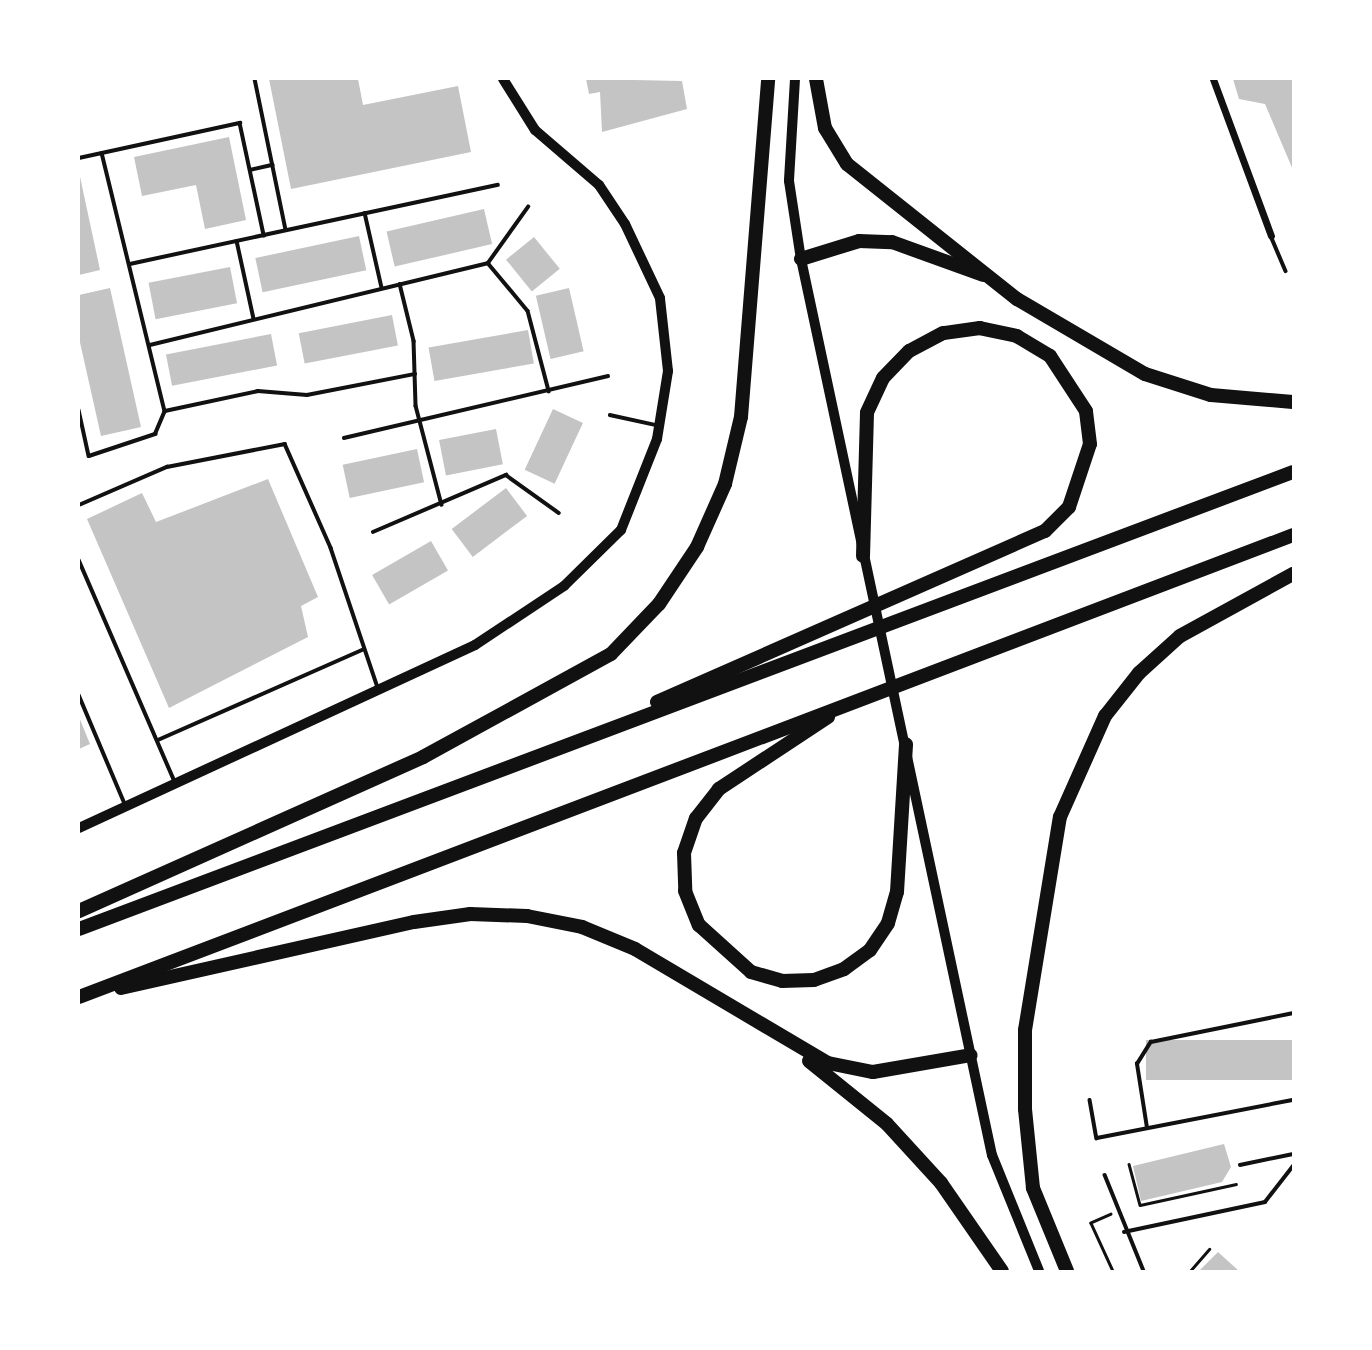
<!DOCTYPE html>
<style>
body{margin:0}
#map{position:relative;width:1372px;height:1350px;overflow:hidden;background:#fff;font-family:Montserrat,sans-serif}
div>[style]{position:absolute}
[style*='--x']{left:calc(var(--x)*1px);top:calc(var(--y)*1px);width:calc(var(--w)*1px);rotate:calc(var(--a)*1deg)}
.building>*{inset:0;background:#c4c4c4;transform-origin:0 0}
.path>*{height:2.5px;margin:-1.25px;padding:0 1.25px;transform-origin:1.25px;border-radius:1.25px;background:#111}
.service>*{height:3.5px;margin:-1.75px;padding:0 1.75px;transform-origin:1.75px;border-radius:1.75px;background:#111}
.minor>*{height:7px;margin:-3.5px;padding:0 3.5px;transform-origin:3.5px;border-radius:3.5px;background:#111}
.tertiary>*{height:10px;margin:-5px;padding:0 5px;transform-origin:5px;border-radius:5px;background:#111}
.secondary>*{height:10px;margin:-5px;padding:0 5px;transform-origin:5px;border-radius:5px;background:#111}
.motorway>*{height:14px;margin:-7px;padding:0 7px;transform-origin:7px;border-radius:7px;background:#111}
span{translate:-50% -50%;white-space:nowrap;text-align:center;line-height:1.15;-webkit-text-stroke:5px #fff;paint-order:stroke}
.frame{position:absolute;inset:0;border:80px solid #fff;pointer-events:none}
</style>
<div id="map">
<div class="building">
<div style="clip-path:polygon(269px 79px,358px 79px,363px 105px,458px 86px,471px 152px,291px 189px)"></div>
<div style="clip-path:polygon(586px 79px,682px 81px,687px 109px,602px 132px,600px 92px,589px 94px)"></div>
<div style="clip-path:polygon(1233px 79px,1293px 79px,1293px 170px,1265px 104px,1239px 99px)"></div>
<div style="clip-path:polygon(229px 137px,246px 220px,205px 229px,196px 185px,142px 196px,134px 157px)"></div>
<div style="clip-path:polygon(79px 172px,100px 270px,79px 275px)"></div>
<div style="left:484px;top:209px;width:36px;height:100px;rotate:77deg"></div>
<div style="left:359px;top:236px;width:35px;height:106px;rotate:78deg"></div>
<div style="left:534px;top:237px;width:41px;height:36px;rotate:51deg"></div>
<div style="left:230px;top:267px;width:37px;height:83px;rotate:79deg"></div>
<div style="clip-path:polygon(110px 288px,141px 427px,101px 436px,79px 338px,79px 295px)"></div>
<div style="left:569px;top:288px;width:65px;height:34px;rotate:77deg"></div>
<div style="left:392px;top:315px;width:31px;height:95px;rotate:79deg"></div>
<div style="left:528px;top:330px;width:34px;height:101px;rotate:80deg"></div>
<div style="left:271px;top:334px;width:32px;height:107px;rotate:79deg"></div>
<div style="left:553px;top:409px;width:33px;height:67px;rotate:25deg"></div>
<div style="left:496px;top:429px;width:36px;height:58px;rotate:79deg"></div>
<div style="left:417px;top:449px;width:34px;height:76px;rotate:78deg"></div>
<div style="clip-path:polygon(268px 479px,318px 597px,301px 606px,308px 637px,169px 708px,87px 519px,142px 493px,156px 522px)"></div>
<div style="left:506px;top:488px;width:35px;height:68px;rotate:53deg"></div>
<div style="left:431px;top:541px;width:34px;height:68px;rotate:60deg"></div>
<div style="clip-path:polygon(79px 717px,90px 744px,79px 749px)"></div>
<div style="left:1293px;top:1040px;width:40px;height:147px;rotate:90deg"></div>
<div style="clip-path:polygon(1224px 1144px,1231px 1167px,1222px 1182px,1141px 1201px,1133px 1166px)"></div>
<div style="clip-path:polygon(1218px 1252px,1239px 1271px,1199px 1271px)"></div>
</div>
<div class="path">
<div style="--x:1129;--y:1164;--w:42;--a:75"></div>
<div style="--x:1140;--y:1205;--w:98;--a:-12.3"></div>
<div style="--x:1111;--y:1214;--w:22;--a:156"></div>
<div style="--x:1091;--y:1223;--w:53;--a:65.4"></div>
<div style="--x:1190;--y:1271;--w:29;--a:-49"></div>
</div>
<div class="service">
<div style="--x:255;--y:79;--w:154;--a:78.4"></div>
<div style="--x:102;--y:153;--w:266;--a:76.3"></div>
<div style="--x:79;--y:158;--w:165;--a:-12.3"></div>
<div style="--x:240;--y:123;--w:115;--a:77.9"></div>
<div style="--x:264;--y:235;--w:239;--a:-12.1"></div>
<div style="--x:250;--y:170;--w:23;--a:-13"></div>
<div style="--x:365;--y:213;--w:77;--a:77.2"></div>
<div style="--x:1271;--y:236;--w:38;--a:67"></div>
<div style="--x:237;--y:241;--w:80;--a:77.7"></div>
<div style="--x:488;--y:263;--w:62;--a:50.2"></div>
<div style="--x:528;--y:311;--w:83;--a:75.3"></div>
<div style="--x:130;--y:264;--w:137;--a:-12.2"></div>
<div style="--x:400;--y:284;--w:59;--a:76.2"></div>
<div style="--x:414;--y:341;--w:65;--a:88.2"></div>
<div style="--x:416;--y:406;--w:102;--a:75.3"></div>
<div style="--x:150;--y:345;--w:348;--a:-13.6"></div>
<div style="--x:488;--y:263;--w:69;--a:-54.5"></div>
<div style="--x:79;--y:410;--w:47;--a:77.7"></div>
<div style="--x:89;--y:456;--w:70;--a:-18.4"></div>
<div style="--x:155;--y:434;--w:25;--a:-67"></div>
<div style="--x:165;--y:411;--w:95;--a:-12.1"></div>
<div style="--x:258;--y:391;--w:49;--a:4.7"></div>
<div style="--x:307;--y:395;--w:110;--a:-11"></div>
<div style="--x:610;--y:415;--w:47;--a:12.3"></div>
<div style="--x:344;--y:438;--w:271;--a:-13.2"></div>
<div style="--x:79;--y:505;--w:96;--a:-23.4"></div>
<div style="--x:167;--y:467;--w:120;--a:-11"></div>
<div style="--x:285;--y:444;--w:114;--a:66.1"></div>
<div style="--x:331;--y:548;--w:148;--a:71.4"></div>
<div style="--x:373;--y:532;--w:145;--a:-23.2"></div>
<div style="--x:506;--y:475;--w:65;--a:35.6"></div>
<div style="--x:79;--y:560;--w:242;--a:66.6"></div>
<div style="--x:79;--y:695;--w:121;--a:67.1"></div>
<div style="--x:158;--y:740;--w:225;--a:-23.8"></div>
<div style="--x:1090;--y:1100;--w:39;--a:80"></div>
<div style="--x:1097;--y:1138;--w:200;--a:-11"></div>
<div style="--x:1147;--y:1128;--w:65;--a:-98.9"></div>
<div style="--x:1137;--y:1064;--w:26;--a:-58"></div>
<div style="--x:1151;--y:1042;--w:145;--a:-11.5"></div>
<div style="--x:1240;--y:1165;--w:54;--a:-11.7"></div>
<div style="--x:1105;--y:1175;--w:104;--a:67.9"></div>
<div style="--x:1124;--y:1232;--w:144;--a:-12"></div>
<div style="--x:1265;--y:1202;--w:46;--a:-52.1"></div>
</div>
<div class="minor">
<div style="--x:1213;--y:79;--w:167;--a:69.7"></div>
</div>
<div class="tertiary">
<div style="--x:79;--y:828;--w:436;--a:-24.8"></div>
<div style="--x:475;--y:645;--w:107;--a:-33.5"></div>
<div style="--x:564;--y:586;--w:80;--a:-44.5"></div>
<div style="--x:621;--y:530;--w:98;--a:-68.4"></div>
<div style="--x:657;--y:439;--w:69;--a:-80.8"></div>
<div style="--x:668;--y:371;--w:73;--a:-96.3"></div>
<div style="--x:660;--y:298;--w:82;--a:-115.3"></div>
<div style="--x:625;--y:224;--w:47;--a:-123.7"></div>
<div style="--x:599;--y:185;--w:84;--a:-139.3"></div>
<div style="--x:535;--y:130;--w:60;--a:-122.1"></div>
</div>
<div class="secondary">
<div style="--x:795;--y:79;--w:102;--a:93.4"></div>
<div style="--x:789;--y:181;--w:79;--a:81.3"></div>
<div style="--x:801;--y:259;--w:916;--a:77.97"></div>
<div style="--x:992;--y:1155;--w:125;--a:67.9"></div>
</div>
<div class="motorway">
<div style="--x:816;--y:79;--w:50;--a:79.6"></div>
<div style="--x:825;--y:128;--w:42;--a:58.6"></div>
<div style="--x:847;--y:164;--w:217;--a:38.5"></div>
<div style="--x:1017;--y:299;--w:148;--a:30.4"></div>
<div style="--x:1145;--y:374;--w:69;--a:17.7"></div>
<div style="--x:1211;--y:395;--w:82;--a:4.9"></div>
<div style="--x:801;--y:259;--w:61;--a:-17.2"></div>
<div style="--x:859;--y:241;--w:33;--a:2"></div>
<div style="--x:892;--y:242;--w:97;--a:19.9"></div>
<div style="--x:657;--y:702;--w:424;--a:-23.8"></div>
<div style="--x:1045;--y:531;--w:34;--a:-45"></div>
<div style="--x:1069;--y:507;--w:66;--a:-71.6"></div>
<div style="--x:1090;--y:444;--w:33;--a:-97"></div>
<div style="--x:1086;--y:411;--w:66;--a:-123.2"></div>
<div style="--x:1050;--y:356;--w:39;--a:-149"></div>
<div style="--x:1017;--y:336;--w:38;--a:-168"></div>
<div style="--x:980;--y:328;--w:37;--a:172"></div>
<div style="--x:943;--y:333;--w:38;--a:152"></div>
<div style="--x:909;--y:351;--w:37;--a:134"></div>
<div style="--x:883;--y:378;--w:38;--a:115"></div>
<div style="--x:867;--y:413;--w:143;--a:91.6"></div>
<div style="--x:828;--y:717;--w:131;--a:146.6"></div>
<div style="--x:719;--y:789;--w:37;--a:128"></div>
<div style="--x:696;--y:818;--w:37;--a:109"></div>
<div style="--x:684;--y:853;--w:38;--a:88"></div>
<div style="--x:685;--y:891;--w:37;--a:68"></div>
<div style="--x:699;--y:925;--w:70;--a:42.1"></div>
<div style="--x:751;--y:972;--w:32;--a:16"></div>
<div style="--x:782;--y:981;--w:32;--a:-2"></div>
<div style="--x:814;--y:980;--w:32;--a:-20"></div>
<div style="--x:844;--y:969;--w:32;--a:-36"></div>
<div style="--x:870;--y:950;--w:32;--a:-56"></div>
<div style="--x:888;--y:923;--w:32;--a:-74"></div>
<div style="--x:897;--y:892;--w:148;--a:-86.5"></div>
<div style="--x:79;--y:911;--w:377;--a:-24.1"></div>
<div style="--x:423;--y:757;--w:214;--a:-28.7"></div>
<div style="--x:611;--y:654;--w:69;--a:-46.2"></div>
<div style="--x:659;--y:604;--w:69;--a:-56.3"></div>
<div style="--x:697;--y:547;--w:69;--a:-66"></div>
<div style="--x:725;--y:484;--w:69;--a:-76.6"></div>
<div style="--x:741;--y:417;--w:339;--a:-85.4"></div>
<div style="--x:79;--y:929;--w:1297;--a:-20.63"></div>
<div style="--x:121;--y:988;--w:300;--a:-12.7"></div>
<div style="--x:414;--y:922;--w:57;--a:-8.1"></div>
<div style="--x:470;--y:914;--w:57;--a:2"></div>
<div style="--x:527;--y:916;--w:56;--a:11.3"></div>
<div style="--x:582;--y:927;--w:57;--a:22.5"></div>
<div style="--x:635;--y:949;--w:224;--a:30.6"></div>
<div style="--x:828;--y:1063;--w:46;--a:11.3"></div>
<div style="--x:873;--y:1072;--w:99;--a:-9.8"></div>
<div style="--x:79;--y:997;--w:1299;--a:-20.83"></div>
<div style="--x:809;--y:1061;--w:100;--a:38.9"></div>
<div style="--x:887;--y:1124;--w:80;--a:47.5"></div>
<div style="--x:941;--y:1183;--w:107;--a:55.3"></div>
<div style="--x:1067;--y:1271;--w:90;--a:-112.3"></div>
<div style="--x:1033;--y:1188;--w:79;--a:-95.8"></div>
<div style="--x:1025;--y:1109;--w:79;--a:-90"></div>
<div style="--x:1025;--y:1030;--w:216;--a:-80.7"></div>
<div style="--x:1060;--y:817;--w:111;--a:-66"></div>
<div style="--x:1105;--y:716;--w:55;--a:-51.7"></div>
<div style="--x:1139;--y:673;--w:55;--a:-42.1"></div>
<div style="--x:1180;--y:636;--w:129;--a:-28.8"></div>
</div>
<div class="frame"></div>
</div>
